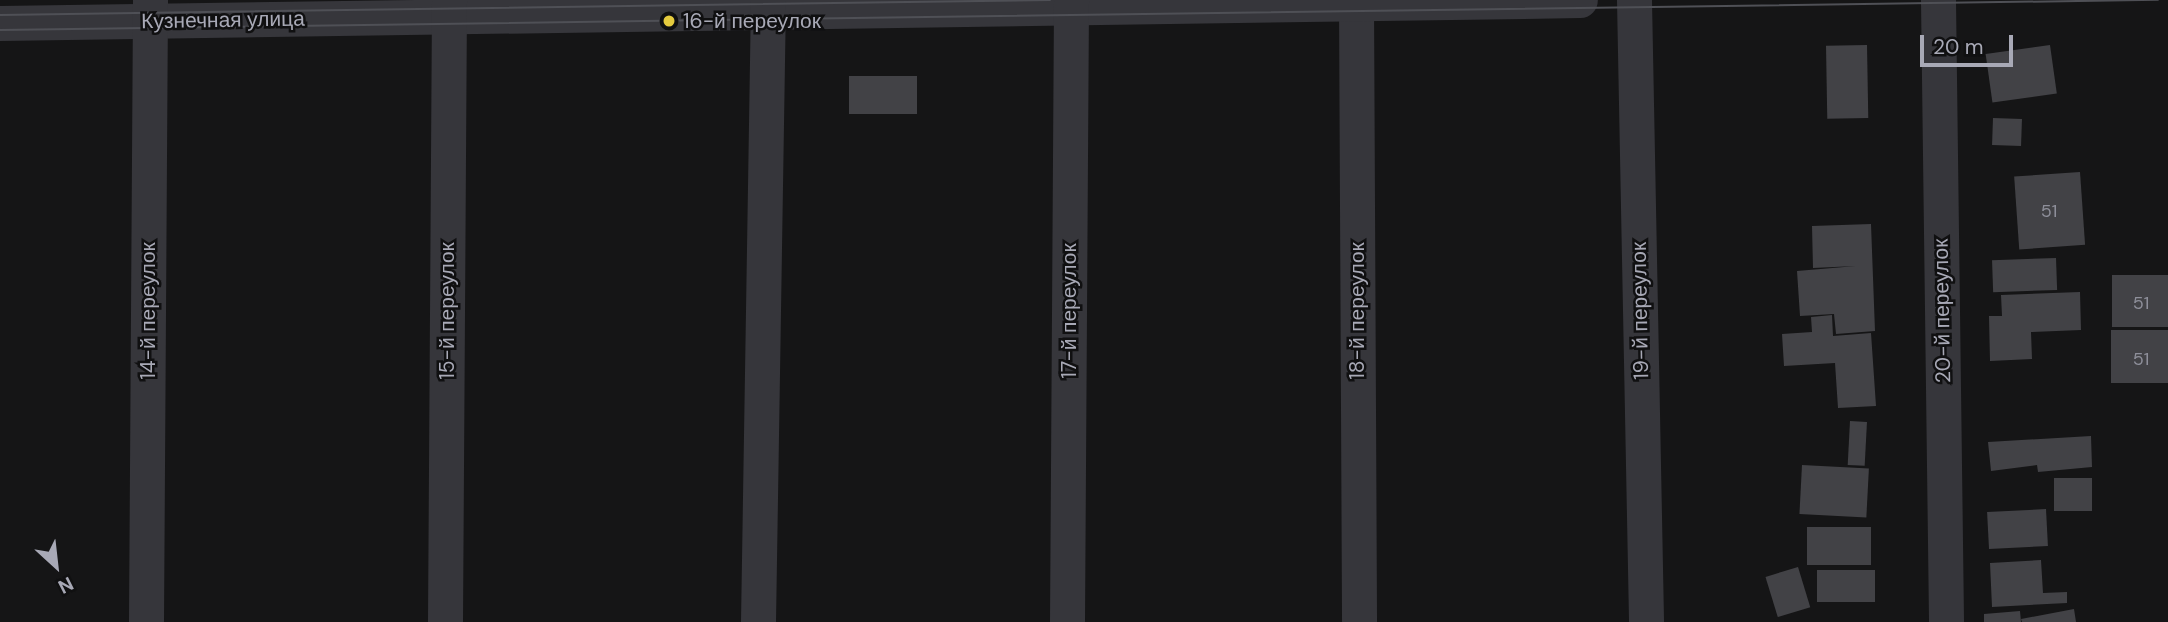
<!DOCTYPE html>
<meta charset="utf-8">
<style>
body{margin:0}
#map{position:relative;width:2168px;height:622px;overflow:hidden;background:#151516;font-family:"DM Sans",sans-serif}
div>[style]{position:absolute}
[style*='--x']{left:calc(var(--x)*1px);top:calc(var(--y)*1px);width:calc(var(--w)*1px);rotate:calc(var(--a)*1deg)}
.building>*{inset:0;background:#424246;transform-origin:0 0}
.minor>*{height:35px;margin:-17.5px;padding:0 17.5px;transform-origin:17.5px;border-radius:17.5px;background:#36363b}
.tram>*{height:2px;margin:-1px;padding:0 1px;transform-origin:1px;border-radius:1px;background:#4f5056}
.dots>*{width:19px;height:19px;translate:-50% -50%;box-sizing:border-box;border:4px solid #101011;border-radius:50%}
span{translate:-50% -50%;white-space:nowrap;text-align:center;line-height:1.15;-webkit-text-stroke:5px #101011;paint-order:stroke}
.number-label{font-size:18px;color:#8e8f9a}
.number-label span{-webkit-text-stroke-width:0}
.street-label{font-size:21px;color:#a8a9b6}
.poi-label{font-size:21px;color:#a8a9b6}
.left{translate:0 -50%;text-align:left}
.north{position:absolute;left:21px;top:531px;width:70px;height:70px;-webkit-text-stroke:5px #101011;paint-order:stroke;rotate:153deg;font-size:19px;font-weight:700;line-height:28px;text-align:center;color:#a8a9b6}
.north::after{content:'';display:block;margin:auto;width:24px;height:32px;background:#a8a9b6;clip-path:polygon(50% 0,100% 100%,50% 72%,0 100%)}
.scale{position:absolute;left:1920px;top:35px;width:93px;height:32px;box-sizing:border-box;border:4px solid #a8a9b6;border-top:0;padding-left:9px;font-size:21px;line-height:24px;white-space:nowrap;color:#a8a9b6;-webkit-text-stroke:5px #101011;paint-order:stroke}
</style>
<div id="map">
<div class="building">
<div style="left:1867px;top:45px;width:73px;height:41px;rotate:89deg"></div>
<div style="left:2050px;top:45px;width:49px;height:65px;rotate:82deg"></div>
<div style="left:849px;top:76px;width:68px;height:38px"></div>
<div style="left:1993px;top:118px;width:29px;height:27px;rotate:2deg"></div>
<div style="left:2080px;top:172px;width:73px;height:66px;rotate:86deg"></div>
<div style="clip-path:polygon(1871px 224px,1875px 331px,1836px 334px,1834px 314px,1800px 316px,1797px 271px,1856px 266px,1813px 268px,1812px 226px)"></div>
<div style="left:2056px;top:258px;width:32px;height:64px;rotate:88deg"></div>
<div style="left:2168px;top:275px;width:52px;height:56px;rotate:90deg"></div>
<div style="clip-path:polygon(2080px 292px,2081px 330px,2031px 332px,2032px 359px,1990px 361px,1989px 316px,2002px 316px,2001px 295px)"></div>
<div style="clip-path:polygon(1832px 315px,1833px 336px,1871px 333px,1876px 406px,1838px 408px,1835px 363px,1784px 366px,1782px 334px,1812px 332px,1811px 317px)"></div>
<div style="left:2168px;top:330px;width:53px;height:57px;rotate:90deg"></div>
<div style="left:1850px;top:421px;width:17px;height:44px;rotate:3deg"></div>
<div style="clip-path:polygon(2091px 436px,2092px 467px,2038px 472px,2037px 465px,1991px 471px,1988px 442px)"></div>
<div style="left:1802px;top:465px;width:67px;height:49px;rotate:3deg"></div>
<div style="left:2054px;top:478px;width:38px;height:33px"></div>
<div style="left:2046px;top:509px;width:37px;height:59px;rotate:87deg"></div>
<div style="left:1807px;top:527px;width:64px;height:38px"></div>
<div style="clip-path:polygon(2041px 560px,2043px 593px,2067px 592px,2067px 603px,1992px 607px,1990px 563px)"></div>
<div style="left:1798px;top:567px;width:42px;height:34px;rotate:73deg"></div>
<div style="left:1875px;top:570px;width:32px;height:58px;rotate:90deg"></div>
<div style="clip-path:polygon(2074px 609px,2076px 622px,2022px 622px,2021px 619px)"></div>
<div style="clip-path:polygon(2020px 611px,2021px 622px,1984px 622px,1984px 614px)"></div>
</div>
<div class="minor">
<div style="--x:1356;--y:0;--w:622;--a:89.72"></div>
<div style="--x:1634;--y:0;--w:622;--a:88.89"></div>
<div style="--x:1938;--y:0;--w:622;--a:89.26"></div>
<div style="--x:0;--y:23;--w:1580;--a:-0.83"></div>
<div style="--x:146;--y:622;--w:622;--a:-89.63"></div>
<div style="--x:445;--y:622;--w:622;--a:-89.63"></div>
<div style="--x:758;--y:622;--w:622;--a:-89.08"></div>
<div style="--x:1067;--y:622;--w:622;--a:-89.63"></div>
</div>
<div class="tram">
<div style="--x:0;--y:15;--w:1050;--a:-0.82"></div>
<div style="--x:0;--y:30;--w:2158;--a:-0.8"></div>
</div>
<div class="dots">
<div style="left:669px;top:21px;background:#e5cb3e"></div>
</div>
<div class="number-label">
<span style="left:2049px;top:211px">51</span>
<span style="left:2141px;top:303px">51</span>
<span style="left:2141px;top:359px">51</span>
</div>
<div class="street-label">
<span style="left:223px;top:20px;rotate:-1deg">Кузнечная улица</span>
<span style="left:148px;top:311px;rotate:-90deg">14-й переулок</span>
<span style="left:447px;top:311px;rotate:-90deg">15-й переулок</span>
<span style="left:1069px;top:311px;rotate:-90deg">17-й переулок</span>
<span style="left:1357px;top:311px;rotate:-90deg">18-й переулок</span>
<span style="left:1640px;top:311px;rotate:-91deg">19-й переулок</span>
<span style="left:1942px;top:311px;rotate:-91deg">20-й переулок</span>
</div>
<div class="poi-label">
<span class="left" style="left:683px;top:21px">16-й переулок</span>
</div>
<div class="north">N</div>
<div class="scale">20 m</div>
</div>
